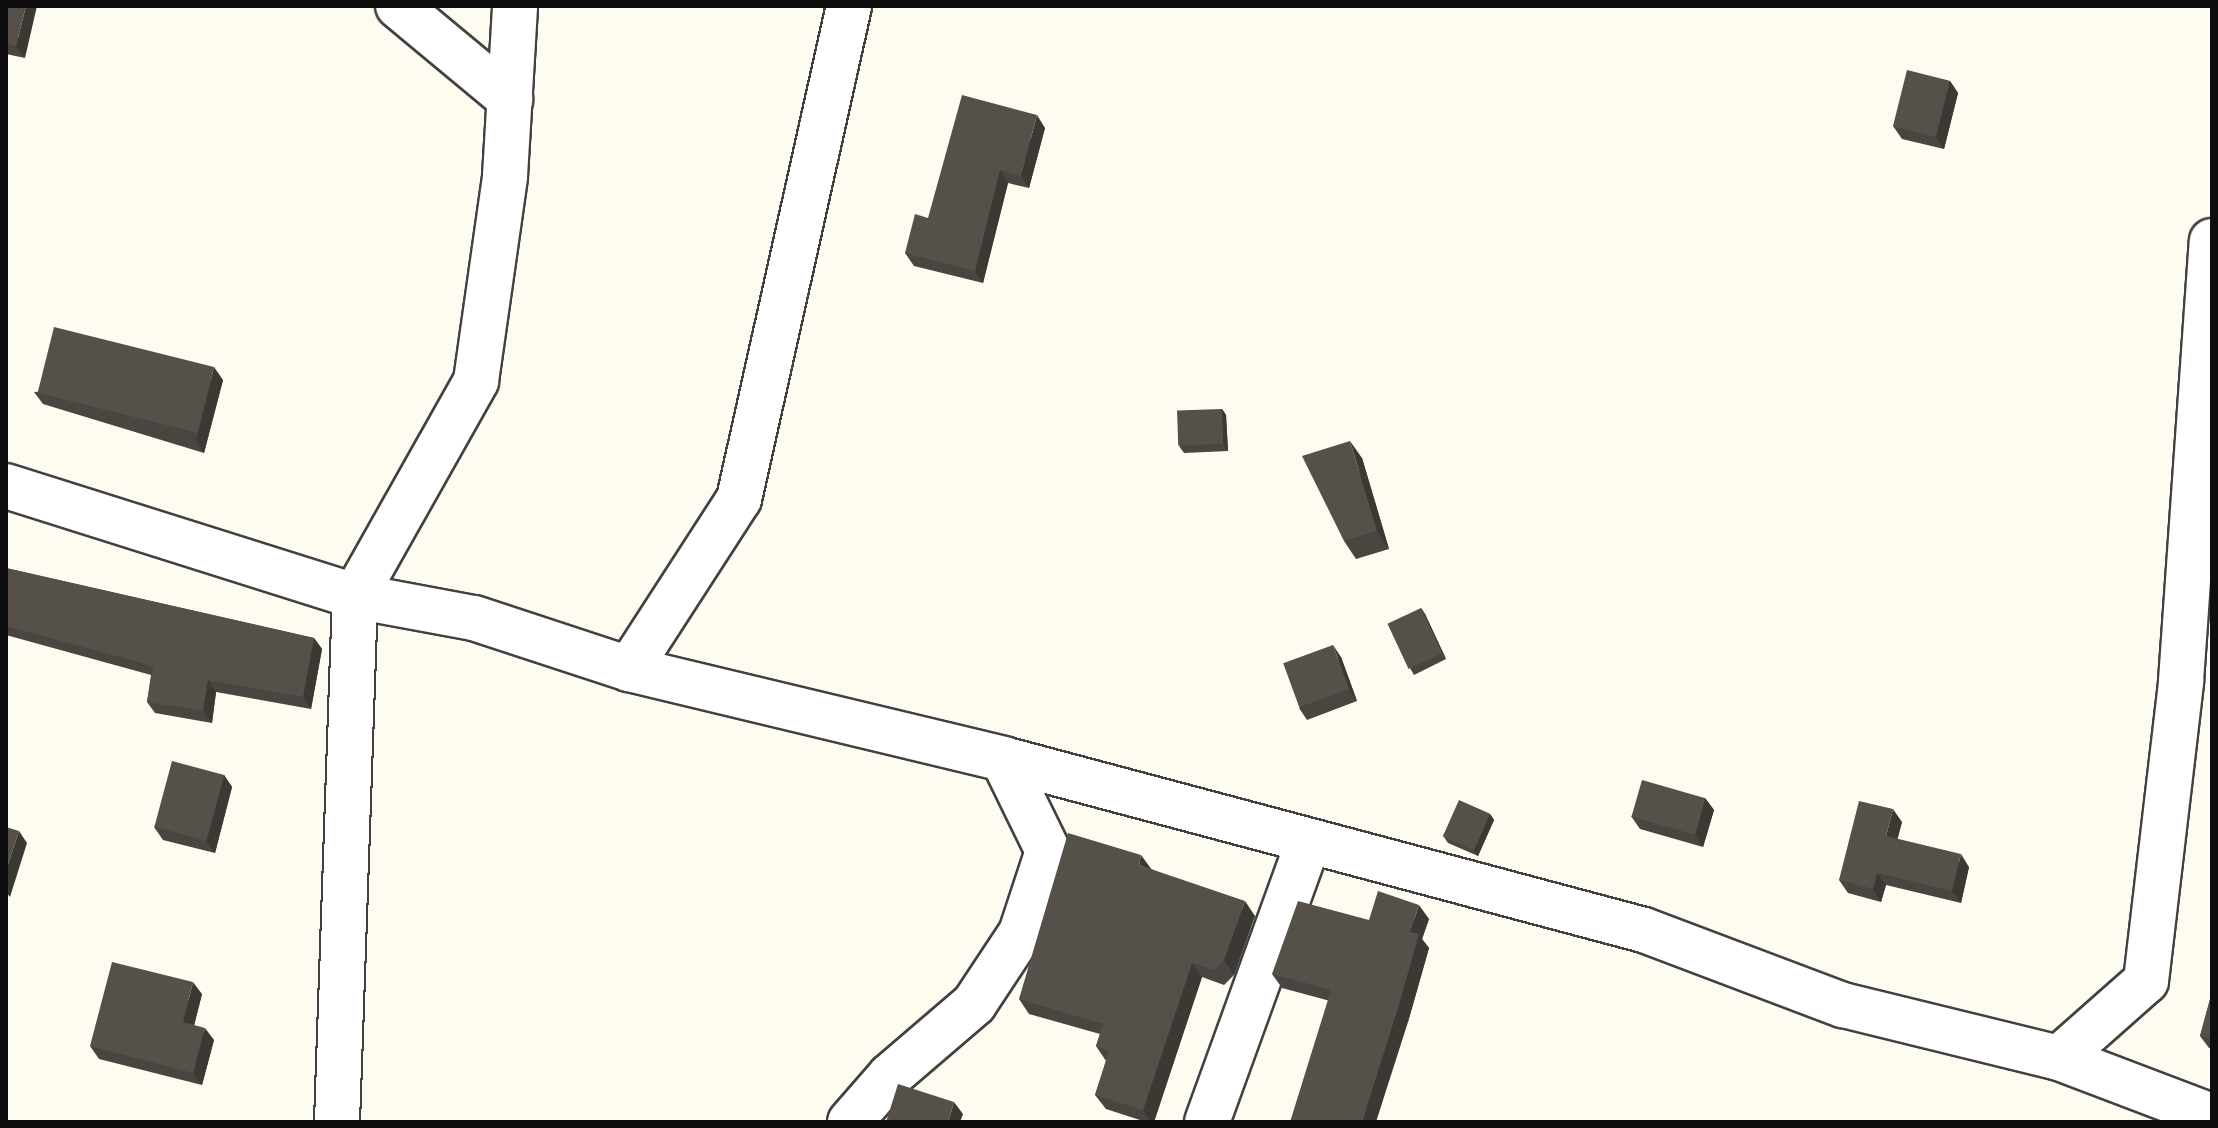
<!DOCTYPE html>
<style>
body{margin:0}
#map{position:relative;width:2218px;height:1128px;overflow:hidden;background:#fefcf0;font-family:"Noto Serif",serif}
div>[style]{position:absolute}
[style*='--x']{left:calc(var(--x)*1px);top:calc(var(--y)*1px);width:calc(var(--w)*1px);rotate:calc(var(--a)*1deg)}
.roads{filter:drop-shadow(2px 0 #414141) drop-shadow(-2px 0 #414141) drop-shadow(0 2px #414141) drop-shadow(0 -2px #414141)}
.minor>*{height:44px;margin:-22px;padding:0 22px;transform-origin:22px;border-radius:22px;background:#fff}
.tertiary>*{height:44px;margin:-22px;padding:0 22px;transform-origin:22px;border-radius:22px;background:#fff}
.wall>*{inset:0;background:#4a4540}
.shaded-wall>*{inset:0;background:#3c3834}
.building>*{inset:0;background:#56504b;transform-origin:0 0}
span{translate:-50% -50%;white-space:nowrap;text-align:center;line-height:1.15;-webkit-text-stroke:8px #fff;paint-order:stroke}
.frame{position:absolute;inset:0;border:8px solid #0e0e0e;pointer-events:none}
</style>
<div id="map">
<div class="roads">
<div class="minor">
<div style="--x:398;--y:6;--w:146;--a:39.7"></div>
<div style="--x:629;--y:669;--w:202;--a:-57.1"></div>
<div style="--x:739;--y:499;--w:505;--a:-77.42"></div>
<div style="--x:337;--y:1122;--w:526;--a:-88.04"></div>
<div style="--x:355;--y:596;--w:247;--a:-60.6"></div>
<div style="--x:476;--y:381;--w:207;--a:-81.9"></div>
<div style="--x:505;--y:176;--w:170;--a:-86.6"></div>
<div style="--x:850;--y:1122;--w:61;--a:-49"></div>
<div style="--x:890;--y:1076;--w:111;--a:-40.6"></div>
<div style="--x:974;--y:1004;--w:85;--a:-56.5"></div>
<div style="--x:1021;--y:933;--w:86;--a:-71.8"></div>
<div style="--x:1048;--y:851;--w:102;--a:-116.1"></div>
<div style="--x:1207;--y:1122;--w:297;--a:-70.1"></div>
</div>
<div class="tertiary">
<div style="--x:6;--y:486;--w:366;--a:17.5"></div>
<div style="--x:355;--y:596;--w:121;--a:10.5"></div>
<div style="--x:474;--y:618;--w:163;--a:18.2"></div>
<div style="--x:629;--y:669;--w:385;--a:13.5"></div>
<div style="--x:1003;--y:759;--w:663;--a:14.94"></div>
<div style="--x:1644;--y:930;--w:213;--a:20.7"></div>
<div style="--x:1843;--y:1005;--w:222;--a:13.8"></div>
<div style="--x:2059;--y:1058;--w:164;--a:20.8"></div>
<div style="--x:2059;--y:1058;--w:116;--a:-41.5"></div>
<div style="--x:2146;--y:981;--w:302;--a:-83.3"></div>
<div style="--x:2181;--y:681;--w:441;--a:-86"></div>
</div>
</div>
<div class="wall">
<div style="clip-path:polygon(6px 6px,25px 58px,6px 54px)"></div>
<div style="clip-path:polygon(1950px 81px,1958px 93px,1944px 149px,1902px 139px,1893px 126px)"></div>
<div style="clip-path:polygon(1045px 128px,1029px 188px,1008px 183px,983px 283px,914px 266px,905px 253px,928px 218px)"></div>
<div style="clip-path:polygon(223px 380px,204px 453px,43px 404px,34px 392px)"></div>
<div style="clip-path:polygon(1222px 409px,1226px 415px,1228px 451px,1184px 453px,1179px 446px)"></div>
<div style="clip-path:polygon(1362px 458px,1389px 549px,1356px 559px,1344px 541px)"></div>
<div style="clip-path:polygon(6px 568px,314px 638px,322px 649px,311px 709px,216px 692px,212px 723px,155px 713px,147px 702px,151px 675px,6px 635px)"></div>
<div style="clip-path:polygon(1421px 608px,1425px 614px,1446px 659px,1414px 675px,1410px 668px)"></div>
<div style="clip-path:polygon(1341px 657px,1357px 701px,1307px 720px,1299px 708px)"></div>
<div style="clip-path:polygon(224px 775px,232px 787px,215px 853px,163px 840px,154px 827px)"></div>
<div style="clip-path:polygon(1705px 798px,1714px 810px,1703px 847px,1640px 829px,1631px 816px)"></div>
<div style="clip-path:polygon(1490px 814px,1494px 820px,1478px 856px,1448px 843px,1444px 837px)"></div>
<div style="clip-path:polygon(1902px 822px,1897px 839px,1969px 867px,1961px 903px,1886px 885px,1881px 902px,1848px 893px,1839px 880px)"></div>
<div style="clip-path:polygon(1151px 869px,1255px 916px,1234px 975px,1224px 985px,1202px 977px,1154px 1122px,1146px 1122px,1106px 1109px,1095px 1095px,1106px 1061px,1096px 1046px,1100px 1034px,1029px 1014px,1019px 999px)"></div>
<div style="clip-path:polygon(1429px 919px,1422px 939px,1429px 948px,1408px 1022px,1282px 988px,1272px 974px,1369px 920px)"></div>
<div style="clip-path:polygon(2212px 992px,2212px 1049px,2209px 1048px,2200px 1036px)"></div>
<div style="clip-path:polygon(202px 994px,194px 1025px,214px 1040px,202px 1085px,99px 1059px,90px 1046px)"></div>
</div>
<div class="shaded-wall">
<div style="clip-path:polygon(26px 6px,37px 6px,25px 58px,16px 46px)"></div>
<div style="clip-path:polygon(1950px 81px,1958px 93px,1944px 149px,1936px 137px)"></div>
<div style="clip-path:polygon(1037px 115px,1045px 128px,1029px 188px,1021px 176px)"></div>
<div style="clip-path:polygon(1000px 170px,1008px 183px,983px 283px,975px 271px)"></div>
<div style="clip-path:polygon(214px 367px,223px 380px,204px 453px,196px 441px)"></div>
<div style="clip-path:polygon(1222px 409px,1226px 415px,1228px 451px,1223px 444px)"></div>
<div style="clip-path:polygon(1350px 441px,1362px 458px,1389px 549px,1377px 531px)"></div>
<div style="clip-path:polygon(1421px 608px,1425px 614px,1446px 659px,1442px 653px)"></div>
<div style="clip-path:polygon(314px 638px,322px 649px,311px 709px,303px 697px)"></div>
<div style="clip-path:polygon(1333px 645px,1341px 657px,1357px 701px,1349px 689px)"></div>
<div style="clip-path:polygon(208px 680px,216px 692px,212px 723px,203px 711px)"></div>
<div style="clip-path:polygon(224px 775px,232px 787px,215px 853px,206px 841px)"></div>
<div style="clip-path:polygon(1705px 798px,1714px 810px,1703px 847px,1695px 835px)"></div>
<div style="clip-path:polygon(1893px 809px,1902px 822px,1895px 849px,1886px 836px)"></div>
<div style="clip-path:polygon(1490px 814px,1494px 820px,1478px 856px,1474px 850px)"></div>
<div style="clip-path:polygon(19px 831px,27px 843px,10px 897px,6px 892px,6px 870px)"></div>
<div style="clip-path:polygon(1961px 854px,1969px 867px,1961px 903px,1952px 891px)"></div>
<div style="clip-path:polygon(1141px 855px,1152px 870px,1139px 865px)"></div>
<div style="clip-path:polygon(1877px 873px,1886px 885px,1881px 902px,1873px 889px)"></div>
<div style="clip-path:polygon(1245px 901px,1255px 916px,1234px 975px,1224px 960px)"></div>
<div style="clip-path:polygon(1419px 905px,1429px 919px,1422px 939px,1429px 948px,1408px 1022px,1376px 1122px,1362px 1122px,1410px 932px)"></div>
<div style="clip-path:polygon(1192px 963px,1202px 977px,1154px 1122px,1151px 1122px,1143px 1110px)"></div>
<div style="clip-path:polygon(193px 982px,202px 994px,192px 1034px,183px 1022px)"></div>
<div style="clip-path:polygon(205px 1028px,214px 1040px,202px 1085px,193px 1073px)"></div>
<div style="clip-path:polygon(954px 1102px,963px 1114px,960px 1122px,948px 1122px)"></div>
</div>
<div class="building">
<div style="clip-path:polygon(6px 6px,26px 6px,16px 46px,6px 43px)"></div>
<div style="left:1907px;top:70px;width:44px;height:58px;rotate:14deg"></div>
<div style="clip-path:polygon(962px 95px,1037px 115px,1021px 176px,1000px 170px,975px 271px,905px 253px,915px 214px,928px 218px)"></div>
<div style="left:54px;top:327px;width:165px;height:68px;rotate:14deg"></div>
<div style="left:1222px;top:409px;width:35px;height:45px;rotate:88deg"></div>
<div style="clip-path:polygon(1350px 441px,1377px 531px,1344px 541px,1302px 456px)"></div>
<div style="clip-path:polygon(6px 568px,314px 638px,303px 697px,208px 680px,203px 711px,147px 702px,153px 666px,6px 626px)"></div>
<div style="left:1421px;top:608px;width:50px;height:37px;rotate:65deg"></div>
<div style="left:1333px;top:645px;width:47px;height:53px;rotate:70deg"></div>
<div style="left:172px;top:761px;width:54px;height:68px;rotate:15deg"></div>
<div style="left:1642px;top:780px;width:66px;height:38px;rotate:16deg"></div>
<div style="left:1459px;top:800px;width:34px;height:40px;rotate:24deg"></div>
<div style="clip-path:polygon(1859px 801px,1893px 809px,1886px 836px,1961px 854px,1952px 891px,1877px 873px,1873px 889px,1839px 880px)"></div>
<div style="clip-path:polygon(6px 827px,19px 831px,6px 870px)"></div>
<div style="clip-path:polygon(1068px 833px,1141px 855px,1139px 865px,1245px 901px,1224px 960px,1214px 970px,1192px 963px,1143px 1110px,1095px 1095px,1109px 1051px,1096px 1046px,1103px 1024px,1019px 999px)"></div>
<div style="clip-path:polygon(1378px 891px,1419px 905px,1410px 932px,1419px 934px,1398px 1008px,1362px 1122px,1290px 1122px,1331px 990px,1272px 974px,1298px 901px,1369px 920px)"></div>
<div style="clip-path:polygon(112px 962px,193px 982px,183px 1022px,205px 1028px,193px 1073px,90px 1046px)"></div>
<div style="clip-path:polygon(2212px 992px,2212px 1039px,2200px 1036px)"></div>
<div style="clip-path:polygon(898px 1084px,954px 1102px,948px 1122px,886px 1122px)"></div>
</div>
<div class="frame"></div>
</div>
